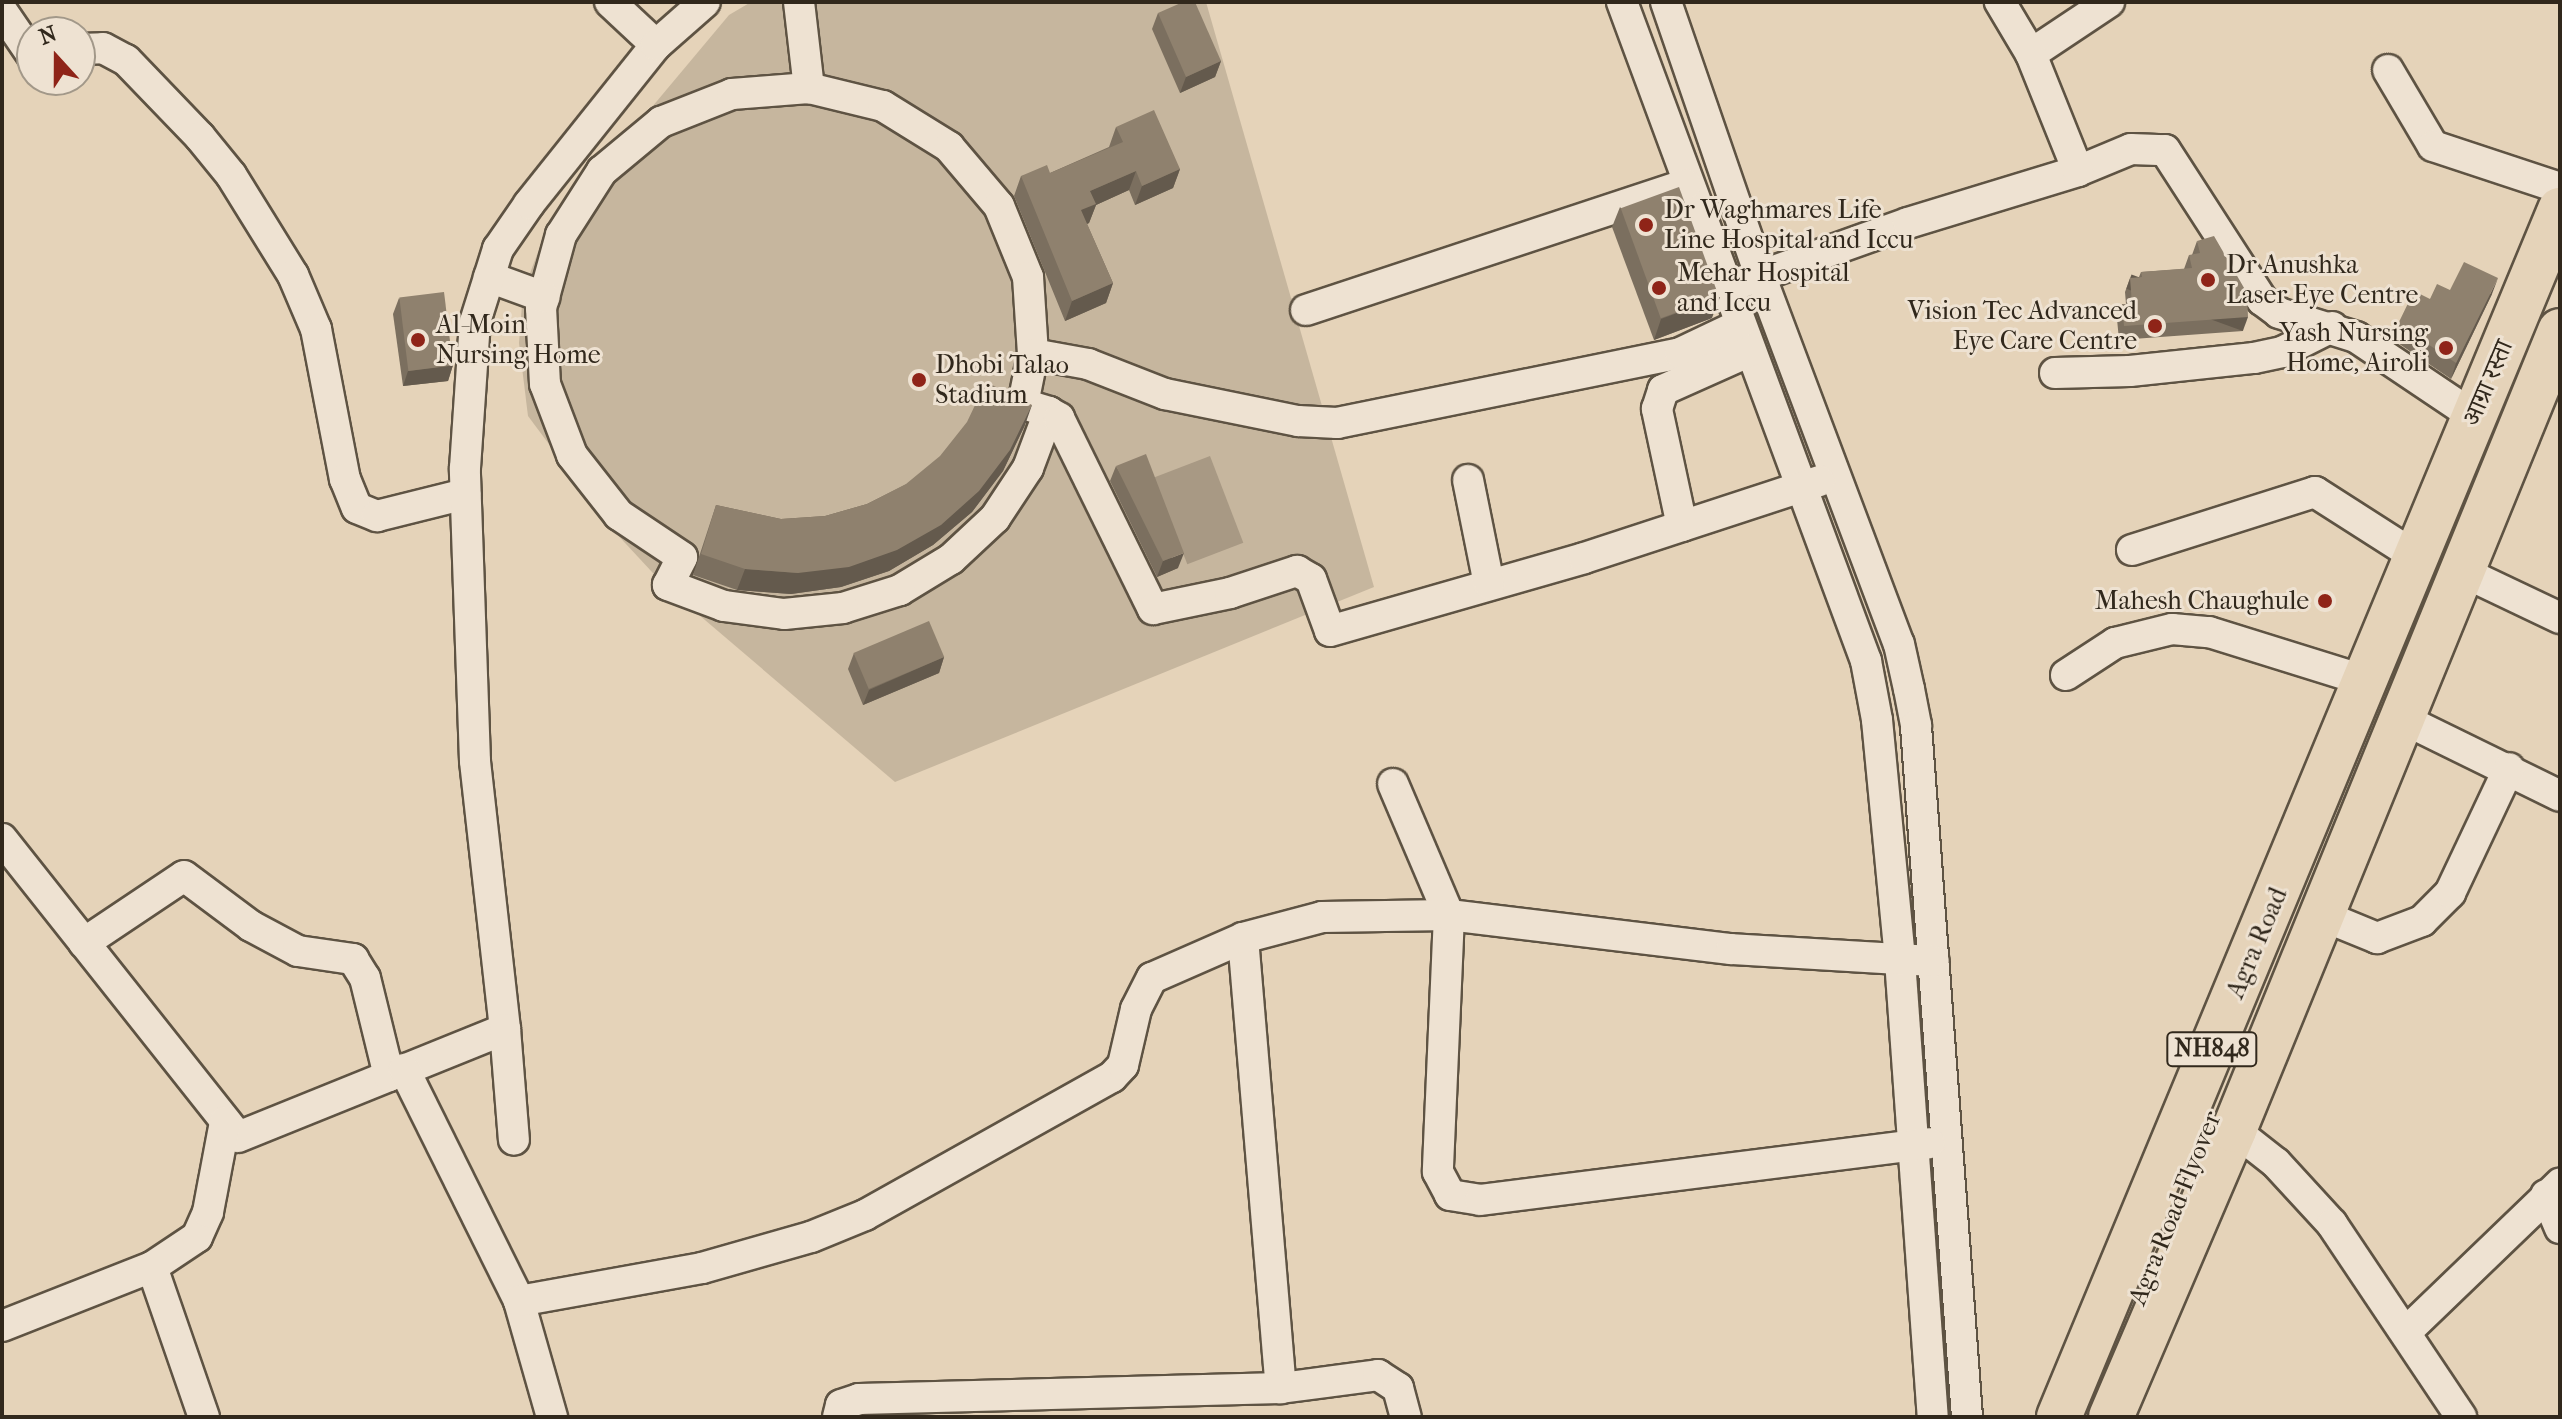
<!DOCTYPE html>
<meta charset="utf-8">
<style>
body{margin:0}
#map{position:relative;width:2562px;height:1419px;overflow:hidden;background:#e5d3b9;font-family:"IM FELL French Canon","Noto Serif Devanagari",serif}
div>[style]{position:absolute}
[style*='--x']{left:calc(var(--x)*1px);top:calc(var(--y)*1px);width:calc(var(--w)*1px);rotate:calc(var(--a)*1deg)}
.green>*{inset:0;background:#c6b69e}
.water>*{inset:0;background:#a89984;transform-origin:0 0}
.roads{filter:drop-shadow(2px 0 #5e5343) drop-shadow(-2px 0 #5e5343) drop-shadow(0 2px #5e5343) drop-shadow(0 -2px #5e5343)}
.minor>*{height:30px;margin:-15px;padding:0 15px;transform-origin:15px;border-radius:15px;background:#eee2d2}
.highway>*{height:44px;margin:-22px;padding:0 22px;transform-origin:22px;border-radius:22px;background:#e5d3b9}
.wall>*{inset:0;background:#7b6f5f}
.shaded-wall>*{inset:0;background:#645a4d;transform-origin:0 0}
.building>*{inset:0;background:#8f816e;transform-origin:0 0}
.dots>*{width:22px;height:22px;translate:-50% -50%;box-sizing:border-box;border:4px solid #eee2d2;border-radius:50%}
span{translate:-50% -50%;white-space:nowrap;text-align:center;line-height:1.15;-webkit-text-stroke:6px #eee2d2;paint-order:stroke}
.shield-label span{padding:2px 6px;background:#eee2d2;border:2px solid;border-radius:6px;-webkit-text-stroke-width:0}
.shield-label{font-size:24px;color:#31281c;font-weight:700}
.poi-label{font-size:26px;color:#31281c}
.left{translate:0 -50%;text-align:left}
.right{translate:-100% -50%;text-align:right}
.street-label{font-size:26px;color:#31281c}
.frame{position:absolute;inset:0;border:4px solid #31281c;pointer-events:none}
.north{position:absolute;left:16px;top:16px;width:80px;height:80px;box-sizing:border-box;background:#eee2d2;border:2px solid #a29889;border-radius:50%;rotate:339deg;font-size:22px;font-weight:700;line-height:32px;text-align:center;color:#31281c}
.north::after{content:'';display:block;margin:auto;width:28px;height:36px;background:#8f2418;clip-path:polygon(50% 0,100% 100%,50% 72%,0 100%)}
</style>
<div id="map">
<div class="green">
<div style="clip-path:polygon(751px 2px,1206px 2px,1374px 587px,895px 782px,665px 586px,613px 530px,528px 416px,519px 343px,523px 292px,544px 236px,729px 15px)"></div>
</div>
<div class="water">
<div style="left:1210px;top:456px;width:93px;height:60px;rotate:69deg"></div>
</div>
<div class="roads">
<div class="minor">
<div style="--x:610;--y:2;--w:63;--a:43.1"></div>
<div style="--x:799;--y:2;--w:87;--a:83.4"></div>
<div style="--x:1622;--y:2;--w:703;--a:69.68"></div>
<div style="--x:1866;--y:661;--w:60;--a:79.4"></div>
<div style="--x:1877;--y:720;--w:241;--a:84.5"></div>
<div style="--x:1900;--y:960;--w:458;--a:85.9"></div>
<div style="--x:1666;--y:2;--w:289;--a:71"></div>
<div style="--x:1760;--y:275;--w:394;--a:69.4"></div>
<div style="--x:1899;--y:644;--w:46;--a:77.5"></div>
<div style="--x:1909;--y:689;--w:38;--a:79"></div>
<div style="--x:1916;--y:726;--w:693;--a:85.78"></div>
<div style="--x:2;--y:11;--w:53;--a:55.7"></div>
<div style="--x:80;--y:49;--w:23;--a:-2"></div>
<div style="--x:103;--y:48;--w:26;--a:28"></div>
<div style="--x:126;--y:60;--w:107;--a:46.1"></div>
<div style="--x:200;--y:137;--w:49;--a:50.8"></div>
<div style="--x:231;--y:175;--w:118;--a:58.2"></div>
<div style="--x:293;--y:275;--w:59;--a:66.9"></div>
<div style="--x:316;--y:329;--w:153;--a:79.1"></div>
<div style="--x:345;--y:479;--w:31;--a:68"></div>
<div style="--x:357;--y:508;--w:22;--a:22"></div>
<div style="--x:377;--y:516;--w:91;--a:-14"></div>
<div style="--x:2031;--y:54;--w:94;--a:-33.7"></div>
<div style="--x:2388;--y:70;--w:88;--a:59.4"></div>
<div style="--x:2433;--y:146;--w:134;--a:18.3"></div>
<div style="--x:809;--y:88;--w:76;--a:13.7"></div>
<div style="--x:883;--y:106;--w:78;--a:31.8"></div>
<div style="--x:949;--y:147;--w:77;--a:49.7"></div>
<div style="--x:999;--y:206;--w:77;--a:67.8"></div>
<div style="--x:1028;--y:277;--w:77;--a:86.3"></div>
<div style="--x:1033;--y:354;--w:51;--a:101.3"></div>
<div style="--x:1023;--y:404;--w:27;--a:17"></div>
<div style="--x:1049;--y:412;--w:60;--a:110.6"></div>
<div style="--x:1028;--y:468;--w:60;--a:123.4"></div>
<div style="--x:995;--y:518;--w:60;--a:137"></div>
<div style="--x:951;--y:559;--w:60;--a:148.7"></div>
<div style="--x:900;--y:590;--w:60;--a:162.5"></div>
<div style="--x:843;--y:608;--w:59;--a:174.2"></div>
<div style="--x:784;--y:614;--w:61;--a:-172.4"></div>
<div style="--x:724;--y:606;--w:60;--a:-159.4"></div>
<div style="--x:668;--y:585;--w:31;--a:-63"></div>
<div style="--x:682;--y:557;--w:76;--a:-146.3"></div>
<div style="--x:619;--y:515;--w:76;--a:-128.1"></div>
<div style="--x:572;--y:455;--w:76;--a:-110.8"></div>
<div style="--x:545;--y:384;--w:76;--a:-93"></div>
<div style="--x:541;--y:308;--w:76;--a:-74.7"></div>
<div style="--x:561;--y:235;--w:76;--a:-57.4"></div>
<div style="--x:602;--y:171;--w:77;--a:-39.7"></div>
<div style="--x:661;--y:122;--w:76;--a:-21.5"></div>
<div style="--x:732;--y:94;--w:77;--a:-4.5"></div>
<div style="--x:2078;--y:171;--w:57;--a:-22.5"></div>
<div style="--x:2131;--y:149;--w:34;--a:2"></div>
<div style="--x:2165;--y:150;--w:179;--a:57.1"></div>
<div style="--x:2262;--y:300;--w:21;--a:37"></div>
<div style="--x:2279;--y:313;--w:81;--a:17.3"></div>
<div style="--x:2356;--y:337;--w:143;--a:33.9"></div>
<div style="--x:489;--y:277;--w:59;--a:20"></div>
<div style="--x:1743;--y:282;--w:175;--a:-19.7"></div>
<div style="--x:1908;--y:223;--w:178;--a:-17"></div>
<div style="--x:2078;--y:171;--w:126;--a:-111.9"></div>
<div style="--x:2031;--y:54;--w:61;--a:-120.8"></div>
<div style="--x:1306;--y:310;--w:400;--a:-18.3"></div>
<div style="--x:1033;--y:354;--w:56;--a:10.3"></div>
<div style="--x:1088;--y:364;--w:83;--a:21.3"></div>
<div style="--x:1165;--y:394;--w:136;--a:11.5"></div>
<div style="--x:1298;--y:421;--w:39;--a:3"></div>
<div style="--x:1337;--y:423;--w:350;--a:-11.5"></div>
<div style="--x:1680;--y:353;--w:65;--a:-25.4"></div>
<div style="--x:2055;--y:373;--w:75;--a:-1.5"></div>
<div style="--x:2130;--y:371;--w:125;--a:-6"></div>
<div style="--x:2254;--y:358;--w:29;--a:-12"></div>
<div style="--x:2282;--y:352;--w:56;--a:-26.6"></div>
<div style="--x:1049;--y:412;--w:12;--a:31"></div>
<div style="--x:1059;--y:418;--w:213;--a:63.8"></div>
<div style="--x:1153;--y:609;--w:79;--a:-11.7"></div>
<div style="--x:1230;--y:593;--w:71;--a:-18.2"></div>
<div style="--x:1297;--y:571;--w:16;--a:30"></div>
<div style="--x:1311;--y:579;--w:55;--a:69.9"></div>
<div style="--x:1330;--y:631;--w:264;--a:-16"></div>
<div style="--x:1584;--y:558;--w:248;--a:-18.1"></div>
<div style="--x:1468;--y:480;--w:106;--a:78.6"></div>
<div style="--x:1682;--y:526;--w:120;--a:-102.1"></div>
<div style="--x:1657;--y:409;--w:20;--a:-72"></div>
<div style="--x:1663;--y:390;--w:95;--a:-24.1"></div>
<div style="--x:2132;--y:550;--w:192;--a:-17.6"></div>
<div style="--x:2315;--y:492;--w:119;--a:32.6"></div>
<div style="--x:2461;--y:571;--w:110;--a:25.4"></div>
<div style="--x:2066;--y:675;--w:59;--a:-33.1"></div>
<div style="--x:2115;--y:643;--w:59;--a:-13.8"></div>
<div style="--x:2172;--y:629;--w:37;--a:5"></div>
<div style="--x:2209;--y:632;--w:164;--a:17.3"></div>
<div style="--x:2401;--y:718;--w:177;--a:26.1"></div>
<div style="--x:1393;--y:784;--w:142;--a:66.9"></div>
<div style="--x:1449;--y:915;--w:257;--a:92.5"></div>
<div style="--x:1438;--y:1172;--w:26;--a:62"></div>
<div style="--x:1450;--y:1195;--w:30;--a:9"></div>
<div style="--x:1480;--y:1200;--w:453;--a:-7.2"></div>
<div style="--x:2;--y:839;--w:380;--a:51.6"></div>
<div style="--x:238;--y:1137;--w:288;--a:-22"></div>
<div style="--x:505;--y:1029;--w:270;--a:-96.4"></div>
<div style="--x:475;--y:761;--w:293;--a:-92"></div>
<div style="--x:465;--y:468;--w:146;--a:-86.1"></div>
<div style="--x:475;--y:322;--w:77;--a:-72.5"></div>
<div style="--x:498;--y:249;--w:55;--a:-55.4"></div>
<div style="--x:529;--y:204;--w:203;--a:-51.4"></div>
<div style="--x:656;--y:45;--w:65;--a:-41.3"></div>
<div style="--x:2321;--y:915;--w:61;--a:22.3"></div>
<div style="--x:2377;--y:938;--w:48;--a:-20.7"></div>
<div style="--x:2422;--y:921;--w:40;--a:-45"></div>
<div style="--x:2450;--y:893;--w:138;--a:-64.7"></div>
<div style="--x:1243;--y:938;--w:452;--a:85.2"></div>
<div style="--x:84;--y:943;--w:120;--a:-33.8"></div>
<div style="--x:184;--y:876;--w:84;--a:36.7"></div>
<div style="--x:251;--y:926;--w:53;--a:28"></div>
<div style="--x:298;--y:951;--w:56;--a:8.3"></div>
<div style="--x:353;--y:959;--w:22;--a:58"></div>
<div style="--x:365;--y:978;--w:101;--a:76.2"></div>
<div style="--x:505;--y:1029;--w:111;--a:85.4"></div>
<div style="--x:404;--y:1069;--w:259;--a:63.6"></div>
<div style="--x:519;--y:1301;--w:121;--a:74.1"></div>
<div style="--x:2234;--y:1130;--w:53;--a:38.2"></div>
<div style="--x:2276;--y:1163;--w:83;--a:47.4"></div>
<div style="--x:2332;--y:1224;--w:232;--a:56.2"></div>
<div style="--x:2546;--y:1195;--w:36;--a:67"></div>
<div style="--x:152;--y:1267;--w:159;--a:70.9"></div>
<div style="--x:519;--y:1301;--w:186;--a:-10.2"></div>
<div style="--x:702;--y:1268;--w:113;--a:-15.9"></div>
<div style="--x:811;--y:1237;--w:58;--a:-22.2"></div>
<div style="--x:865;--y:1215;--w:283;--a:-29.2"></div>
<div style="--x:1112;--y:1077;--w:16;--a:-47"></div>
<div style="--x:1123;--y:1065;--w:57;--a:-76.9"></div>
<div style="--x:1136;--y:1009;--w:35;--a:-63"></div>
<div style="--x:1152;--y:978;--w:99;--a:-23.7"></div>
<div style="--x:1243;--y:938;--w:82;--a:-14.9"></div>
<div style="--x:1322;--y:917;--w:127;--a:-0.9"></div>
<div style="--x:1449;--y:915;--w:284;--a:6.9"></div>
<div style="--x:1731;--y:949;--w:203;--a:3.4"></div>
<div style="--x:2;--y:1326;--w:161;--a:-21.5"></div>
<div style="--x:152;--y:1267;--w:54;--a:-33.7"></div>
<div style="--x:197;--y:1237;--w:27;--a:-66"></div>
<div style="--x:208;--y:1212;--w:92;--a:-79.3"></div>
<div style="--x:2406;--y:1332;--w:214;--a:-43.9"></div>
<div style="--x:838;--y:1417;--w:12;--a:-76"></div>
<div style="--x:841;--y:1405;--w:19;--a:-18"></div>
<div style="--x:859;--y:1399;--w:422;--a:-1.5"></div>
<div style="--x:1281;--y:1388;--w:98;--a:-7.6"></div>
<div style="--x:1378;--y:1375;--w:24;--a:33"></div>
<div style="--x:1398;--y:1388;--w:30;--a:75"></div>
</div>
<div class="highway">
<div style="--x:2059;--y:1417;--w:1307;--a:-67.46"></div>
<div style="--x:2111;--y:1417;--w:312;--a:-66.8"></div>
<div style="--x:2234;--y:1130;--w:863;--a:-67.8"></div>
</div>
</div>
<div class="wall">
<div style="clip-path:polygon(1158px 13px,1221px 61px,1215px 77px,1180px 93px,1152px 29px)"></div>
<div style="clip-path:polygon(1116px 127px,1180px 169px,1173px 188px,1135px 205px,1129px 190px,1096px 205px,1089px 223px,1087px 224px,1113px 283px,1106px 303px,1065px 321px,1014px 196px,1021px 176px,1050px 173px,1109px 147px)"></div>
<div style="clip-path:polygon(1620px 207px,1712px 318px,1654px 340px,1612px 227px)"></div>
<div style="clip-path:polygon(2197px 241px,2243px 331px,2119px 340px,2117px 319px,2122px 304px,2126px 304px,2125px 292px,2130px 278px,2139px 277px,2141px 272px,2184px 269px,2189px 255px,2192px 255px)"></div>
<div style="clip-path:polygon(2450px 290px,2492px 294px,2451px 379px,2392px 339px,2398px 324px,2430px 299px)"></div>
<div style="clip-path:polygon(399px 298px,453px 365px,448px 381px,403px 386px,393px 314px)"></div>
<div style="clip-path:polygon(1025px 425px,1003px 471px,972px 512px,933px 545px,889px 571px,841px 587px,791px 594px,737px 590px,693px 575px,716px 505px,781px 519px,825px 516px,867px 504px)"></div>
<div style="clip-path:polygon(1116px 466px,1178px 568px,1157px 577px,1110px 481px)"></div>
<div style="clip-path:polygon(854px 653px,944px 657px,939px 673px,863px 705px,848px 669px)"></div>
</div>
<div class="shaded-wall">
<div style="clip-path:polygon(1221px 61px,1215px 77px,1180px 93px,1186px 77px)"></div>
<div style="clip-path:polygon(1180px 169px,1173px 188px,1135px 205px,1142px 186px)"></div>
<div style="clip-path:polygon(1136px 171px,1129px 190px,1096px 205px,1089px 223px,1073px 230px,1081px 210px,1090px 191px)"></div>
<div style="clip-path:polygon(2498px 278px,2492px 294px,2451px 379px,2456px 363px)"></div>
<div style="clip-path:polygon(1113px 283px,1106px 303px,1065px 321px,1072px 301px)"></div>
<div style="clip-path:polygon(1720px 297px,1712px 318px,1654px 340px,1661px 319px)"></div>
<div style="left:2248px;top:317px;width:15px;height:124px;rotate:110deg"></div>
<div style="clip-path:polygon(453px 365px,448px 381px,403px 386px,408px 371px)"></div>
<div style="clip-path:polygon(1032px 405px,1025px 425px,1003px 471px,972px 512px,933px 545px,889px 571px,841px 587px,791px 594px,737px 590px,745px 569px,798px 573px)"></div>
<div style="clip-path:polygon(1184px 553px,1178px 568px,1157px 577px,1163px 561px)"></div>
<div style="clip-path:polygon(944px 657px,939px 673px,863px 705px,869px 690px)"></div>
</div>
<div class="building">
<div style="clip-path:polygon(1183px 2px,1195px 2px,1221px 61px,1186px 77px,1158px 13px)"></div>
<div style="clip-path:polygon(1154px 110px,1180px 169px,1142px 186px,1136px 171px,1090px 191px,1096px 204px,1081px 210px,1113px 283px,1072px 301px,1021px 176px,1047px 165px,1050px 173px,1123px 142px,1116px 127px)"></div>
<div style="left:1679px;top:187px;width:117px;height:62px;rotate:70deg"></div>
<div style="clip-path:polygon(2214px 236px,2247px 293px,2248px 317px,2124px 326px,2122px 304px,2132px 304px,2130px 278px,2142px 277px,2141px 272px,2192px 268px,2189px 255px,2200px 253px,2197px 241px)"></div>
<div style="clip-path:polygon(2464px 262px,2498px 278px,2456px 363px,2398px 324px,2414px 291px,2430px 299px,2437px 284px,2450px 290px)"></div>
<div style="left:444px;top:292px;width:74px;height:45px;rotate:83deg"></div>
<div style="clip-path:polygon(986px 382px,1032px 405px,1010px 450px,979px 491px,941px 525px,897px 550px,849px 567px,798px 573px,745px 569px,701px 554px,716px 505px,781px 519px,825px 516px,867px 504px,906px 484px,940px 456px,967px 422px)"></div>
<div style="clip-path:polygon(1146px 454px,1184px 553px,1163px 561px,1116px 466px)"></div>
<div style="left:929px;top:621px;width:39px;height:82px;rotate:67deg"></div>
</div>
<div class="dots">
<div style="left:1646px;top:225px;background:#8f2418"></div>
<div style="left:2208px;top:280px;background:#8f2418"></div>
<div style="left:1659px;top:288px;background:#8f2418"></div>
<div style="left:2155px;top:326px;background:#8f2418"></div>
<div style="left:418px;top:340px;background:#8f2418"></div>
<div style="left:2446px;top:348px;background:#8f2418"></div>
<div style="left:919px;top:380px;background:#8f2418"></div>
<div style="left:2325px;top:601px;background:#8f2418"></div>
</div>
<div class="shield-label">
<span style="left:2212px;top:1049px">NH848</span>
</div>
<div class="poi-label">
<span class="left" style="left:1664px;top:225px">Dr Waghmares Life<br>Line Hospital and Iccu</span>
<span class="left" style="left:2226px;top:280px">Dr Anushka<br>Laser Eye Centre</span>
<span class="left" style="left:1677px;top:288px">Mehar Hospital<br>and Iccu</span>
<span class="right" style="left:2137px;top:326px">Vision Tec Advanced<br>Eye Care Centre</span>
<span class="left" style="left:436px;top:340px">Al-Moin<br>Nursing Home</span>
<span class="right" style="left:2428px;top:348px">Yash Nursing<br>Home, Airoli</span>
<span class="left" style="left:935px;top:380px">Dhobi Talao<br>Stadium</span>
<span class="right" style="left:2309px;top:601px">Mahesh Chaughule</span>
</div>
<div class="street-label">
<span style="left:2488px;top:383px;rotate:-67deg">आग्रा रस्ता</span>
<span style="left:2257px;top:943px;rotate:-67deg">Agra Road</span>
<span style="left:2175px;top:1208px;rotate:-68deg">Agra Road Flyover</span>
</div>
<div class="frame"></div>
<div class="north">N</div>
</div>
